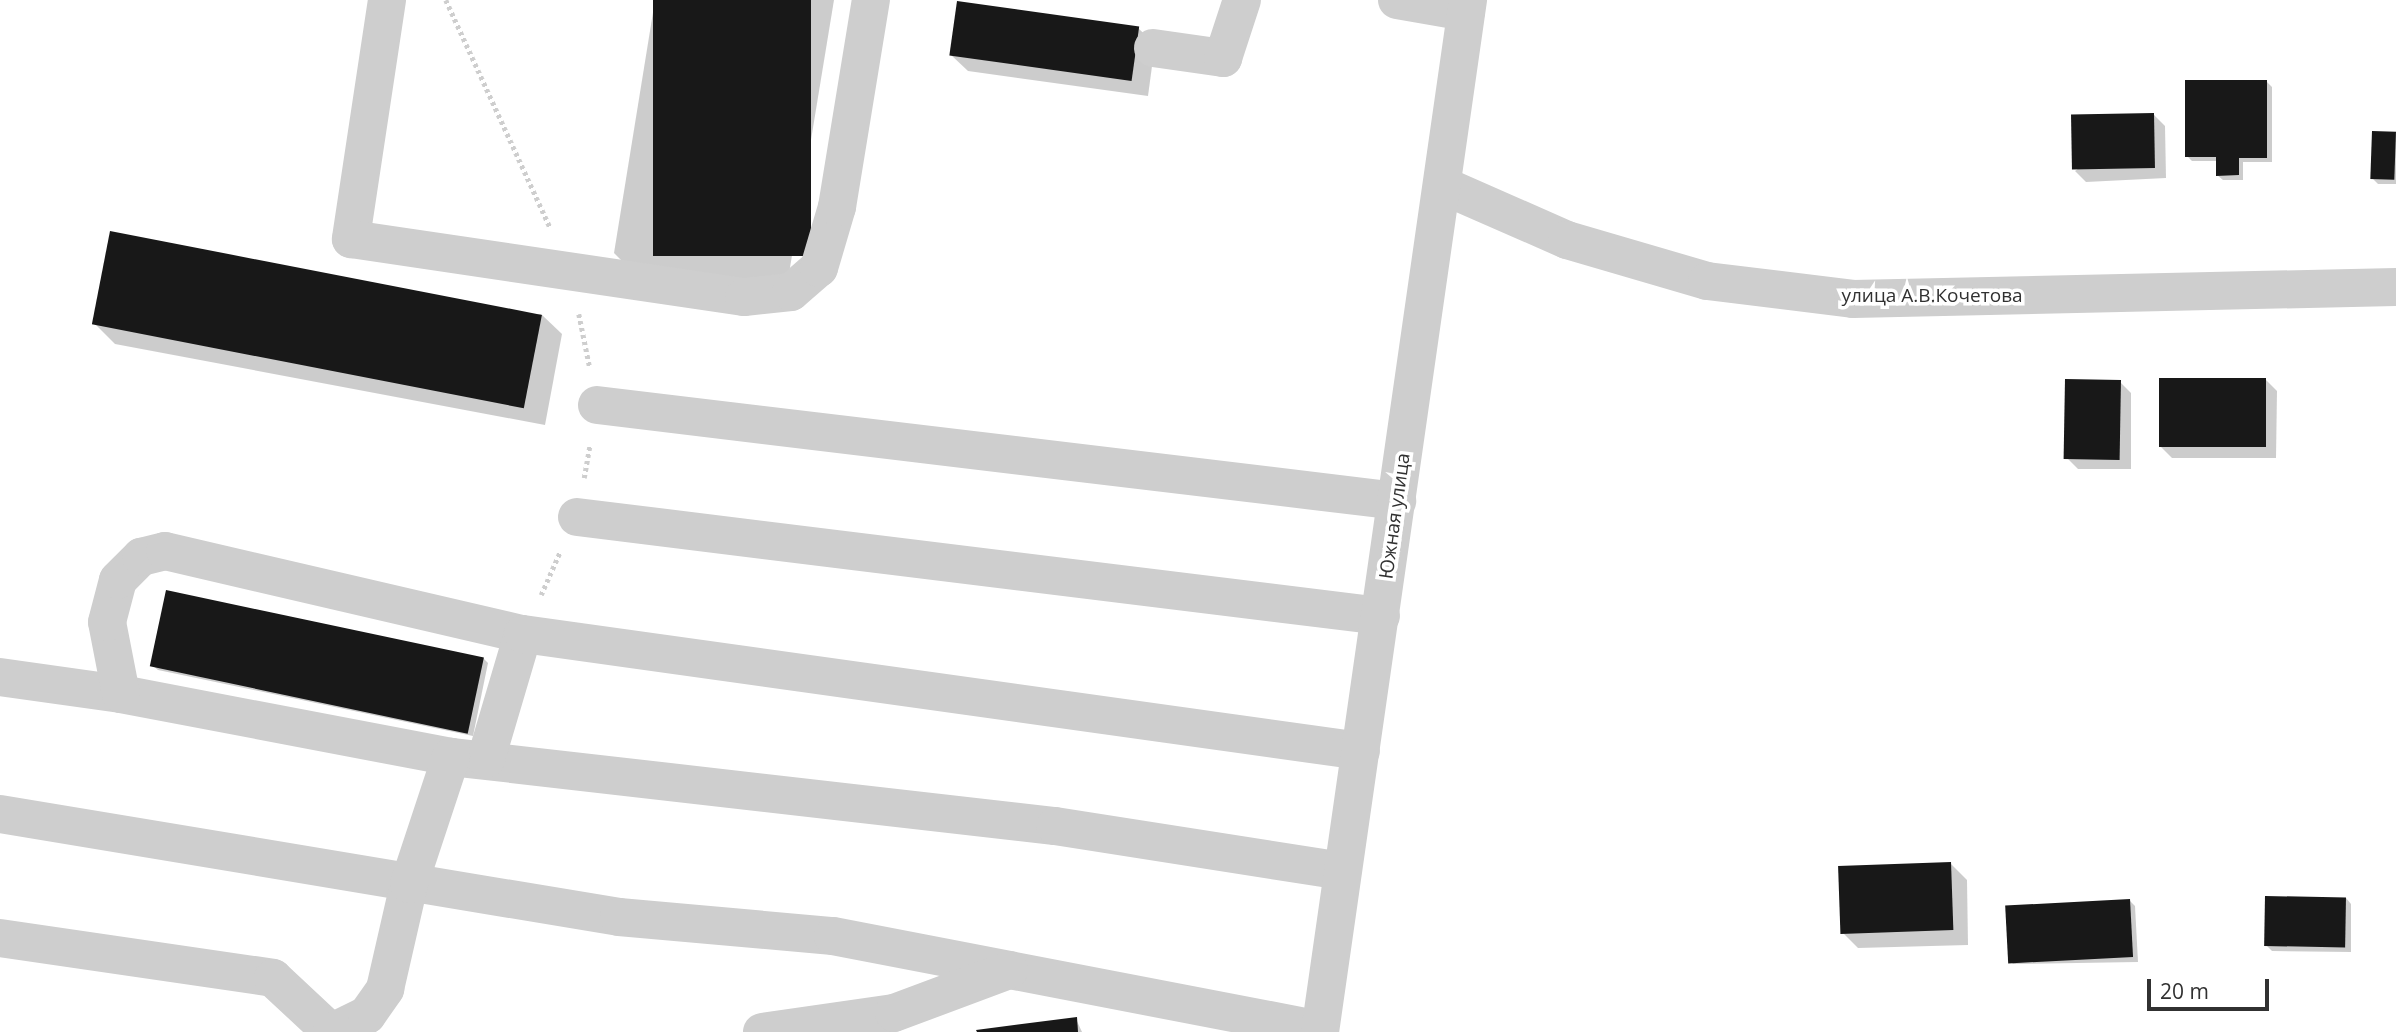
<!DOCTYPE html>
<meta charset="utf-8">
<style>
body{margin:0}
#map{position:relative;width:2396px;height:1032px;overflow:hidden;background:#fff;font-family:"Open Sans",sans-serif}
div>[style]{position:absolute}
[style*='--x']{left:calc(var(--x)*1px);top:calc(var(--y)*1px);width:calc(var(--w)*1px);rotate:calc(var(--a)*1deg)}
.shadow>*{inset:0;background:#0003}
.building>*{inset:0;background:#181818;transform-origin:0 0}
.path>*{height:4.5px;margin-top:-2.25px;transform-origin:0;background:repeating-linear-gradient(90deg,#cecece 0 3.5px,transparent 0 7px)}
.minor>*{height:38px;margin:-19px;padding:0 19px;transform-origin:19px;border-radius:19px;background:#cecece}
span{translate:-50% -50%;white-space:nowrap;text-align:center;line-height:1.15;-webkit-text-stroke:7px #fff;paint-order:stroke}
.street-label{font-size:19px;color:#313131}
.scale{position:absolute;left:2147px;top:979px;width:122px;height:32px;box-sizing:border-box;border:4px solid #313131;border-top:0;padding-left:9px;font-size:21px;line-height:24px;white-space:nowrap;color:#313131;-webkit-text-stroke:5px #fff;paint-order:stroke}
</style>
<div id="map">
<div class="shadow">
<div style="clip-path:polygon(655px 0,834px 0,785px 298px,634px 273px,614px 253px)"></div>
<div style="clip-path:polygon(1138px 28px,1155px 44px,1148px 96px,968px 71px,951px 55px)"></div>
<div style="clip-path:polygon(2267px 82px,2272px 87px,2272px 162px,2243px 162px,2243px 180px,2223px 180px,2217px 175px,2217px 161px,2192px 161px,2187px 156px)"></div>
<div style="clip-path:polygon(2154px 115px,2165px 126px,2166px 178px,2086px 182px,2075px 171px)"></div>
<div style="clip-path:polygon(2396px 133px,2396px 184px,2378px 184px,2373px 179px)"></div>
<div style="clip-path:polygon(541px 314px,562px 334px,545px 425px,115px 344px,95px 324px)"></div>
<div style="clip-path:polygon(2266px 380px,2277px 391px,2276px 458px,2172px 458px,2161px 447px)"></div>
<div style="clip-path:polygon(2120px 382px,2131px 393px,2131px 469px,2078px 469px,2067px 458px)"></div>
<div style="clip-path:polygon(483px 658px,488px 663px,473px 736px,158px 670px,152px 665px)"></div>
<div style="clip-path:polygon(1951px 864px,1967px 880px,1968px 945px,1858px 948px,1842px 932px)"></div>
<div style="clip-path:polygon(2346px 898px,2351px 904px,2351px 952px,2272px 951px,2267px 946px)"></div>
<div style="clip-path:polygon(2130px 901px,2135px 906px,2138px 962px,2013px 964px,2008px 959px)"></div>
<div style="clip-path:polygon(1076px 1019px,1082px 1032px,977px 1032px)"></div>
</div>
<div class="building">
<div style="left:653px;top:0;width:158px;height:256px"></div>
<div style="left:957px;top:1px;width:184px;height:55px;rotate:8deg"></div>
<div style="clip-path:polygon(2185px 80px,2267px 80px,2267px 158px,2239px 158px,2239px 175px,2216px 176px,2216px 157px,2185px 157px)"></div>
<div style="left:2154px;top:113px;width:55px;height:83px;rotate:89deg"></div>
<div style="left:2372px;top:131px;width:24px;height:48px;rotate:2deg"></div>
<div style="left:110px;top:231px;width:440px;height:95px;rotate:11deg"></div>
<div style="left:2159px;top:378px;width:107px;height:69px"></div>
<div style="left:2065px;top:379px;width:56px;height:80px;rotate:1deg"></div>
<div style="left:166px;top:590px;width:325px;height:78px;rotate:12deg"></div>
<div style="left:1951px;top:862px;width:68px;height:113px;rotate:88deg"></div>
<div style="left:2265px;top:896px;width:81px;height:50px;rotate:1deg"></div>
<div style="left:2130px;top:899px;width:58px;height:125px;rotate:87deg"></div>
<div style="clip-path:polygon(1077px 1017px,1078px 1032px,977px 1032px,976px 1030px)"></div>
</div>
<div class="path">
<div style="--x:446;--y:0;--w:250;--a:65.4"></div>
<div style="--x:579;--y:314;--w:55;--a:78.5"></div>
<div style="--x:584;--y:478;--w:34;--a:-80"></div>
<div style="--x:541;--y:595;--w:47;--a:-66.2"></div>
</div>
<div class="minor">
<div style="--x:387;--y:0;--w:242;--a:98.6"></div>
<div style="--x:351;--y:239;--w:397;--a:8.4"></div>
<div style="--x:744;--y:297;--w:47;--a:-6.1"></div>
<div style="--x:791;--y:292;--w:37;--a:-41"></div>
<div style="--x:819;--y:268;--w:64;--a:-73.6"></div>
<div style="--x:837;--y:207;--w:210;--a:-80.7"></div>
<div style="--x:1397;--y:0;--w:70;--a:9.9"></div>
<div style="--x:1153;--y:48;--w:71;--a:8.1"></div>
<div style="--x:1223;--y:58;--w:61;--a:-71.9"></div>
<div style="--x:1444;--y:186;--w:134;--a:23.7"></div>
<div style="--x:1567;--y:240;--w:146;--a:16.3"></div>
<div style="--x:1707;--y:281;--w:147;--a:7"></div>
<div style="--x:1853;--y:299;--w:543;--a:-1.27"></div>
<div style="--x:597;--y:405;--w:806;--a:6.84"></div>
<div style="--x:577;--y:517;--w:810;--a:7.02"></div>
<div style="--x:0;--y:677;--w:122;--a:8"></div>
<div style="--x:121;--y:694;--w:336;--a:10.8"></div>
<div style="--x:451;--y:757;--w:608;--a:6.52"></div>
<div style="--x:1055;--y:826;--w:291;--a:8.9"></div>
<div style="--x:121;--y:694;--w:73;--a:-101"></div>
<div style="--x:107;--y:622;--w:43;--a:-75.3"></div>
<div style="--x:118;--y:580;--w:33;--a:-45"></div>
<div style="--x:141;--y:557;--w:25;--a:-14"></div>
<div style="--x:165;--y:551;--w:367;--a:13.1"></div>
<div style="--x:486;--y:759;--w:130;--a:-73.5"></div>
<div style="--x:523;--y:634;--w:846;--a:7.95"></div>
<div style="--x:0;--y:814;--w:628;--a:9.45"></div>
<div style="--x:619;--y:917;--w:215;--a:5.1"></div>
<div style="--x:833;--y:936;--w:496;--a:10.9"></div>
<div style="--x:0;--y:938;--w:276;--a:8.3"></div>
<div style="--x:273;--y:978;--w:79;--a:43"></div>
<div style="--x:332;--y:1032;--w:39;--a:-26"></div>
<div style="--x:367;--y:1015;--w:32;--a:-55"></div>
<div style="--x:385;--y:989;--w:108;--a:-77.1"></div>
<div style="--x:409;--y:884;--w:134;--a:-71.7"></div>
<div style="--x:762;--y:1032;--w:133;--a:-8.2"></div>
<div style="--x:894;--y:1013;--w:123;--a:-20.5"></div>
<div style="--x:1320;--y:1032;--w:1043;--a:-81.84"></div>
</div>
<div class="street-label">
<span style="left:1932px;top:296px">улица А.В.Кочетова</span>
<span style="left:1395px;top:516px;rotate:-82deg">Южная улица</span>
</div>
<div class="scale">20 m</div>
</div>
